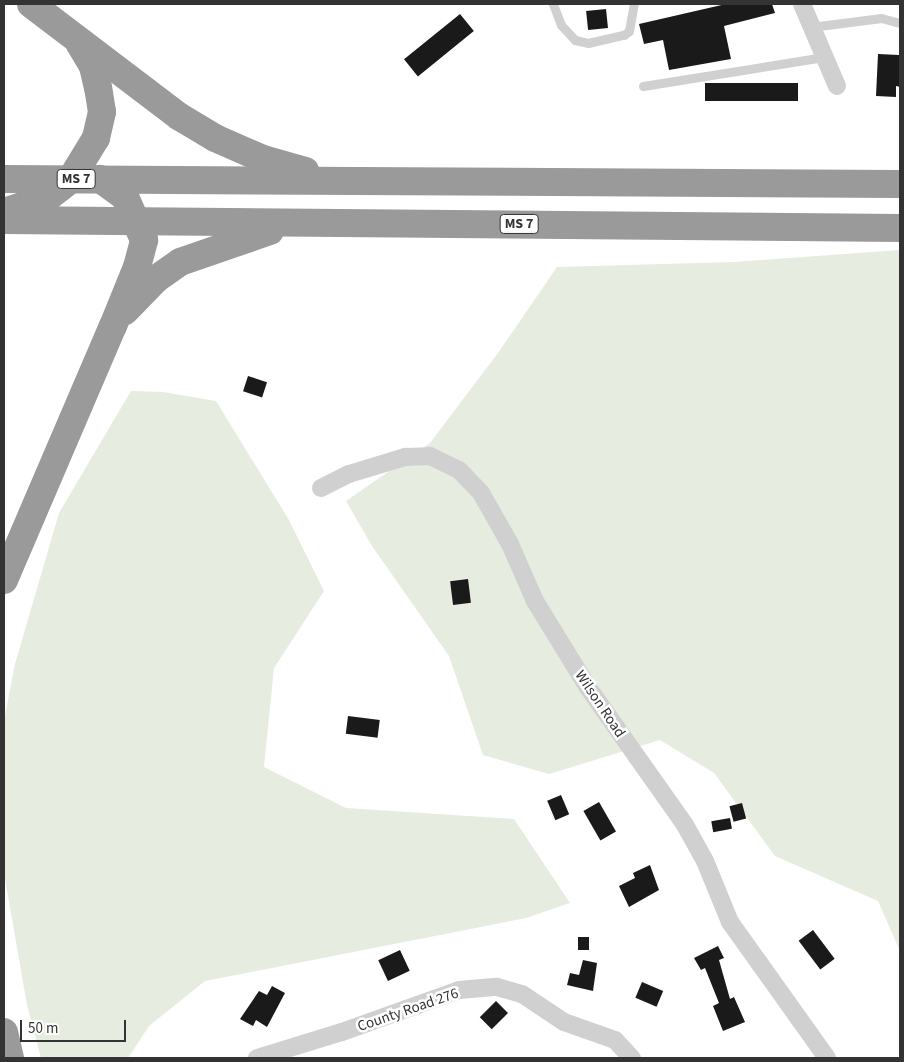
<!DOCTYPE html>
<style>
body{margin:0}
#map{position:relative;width:904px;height:1062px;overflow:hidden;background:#fff;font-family:"Source Sans 3",sans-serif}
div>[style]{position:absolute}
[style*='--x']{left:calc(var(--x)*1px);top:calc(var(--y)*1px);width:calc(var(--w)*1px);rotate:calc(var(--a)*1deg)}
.green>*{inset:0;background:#e6ecdf}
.building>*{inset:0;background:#1a1a1a;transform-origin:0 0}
.lane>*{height:9px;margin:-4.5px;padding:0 4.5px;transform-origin:4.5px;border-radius:4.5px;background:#d0d0d0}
.street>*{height:18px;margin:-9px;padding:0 9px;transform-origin:9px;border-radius:9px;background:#d0d0d0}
.highway>*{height:28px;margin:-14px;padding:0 14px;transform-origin:14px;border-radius:14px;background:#9a9a9a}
span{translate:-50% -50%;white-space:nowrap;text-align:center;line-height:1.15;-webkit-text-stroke:5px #fff;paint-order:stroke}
.shield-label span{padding:1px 4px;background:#fff;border:1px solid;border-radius:4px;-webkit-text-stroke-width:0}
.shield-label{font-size:14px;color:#333;font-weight:700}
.street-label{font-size:15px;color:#333}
.frame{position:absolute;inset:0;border:5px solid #333;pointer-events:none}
.scale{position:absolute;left:20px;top:1020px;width:106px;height:22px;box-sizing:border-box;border:2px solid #333;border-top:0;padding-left:6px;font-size:15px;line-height:18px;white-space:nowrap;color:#333;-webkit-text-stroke:4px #fff;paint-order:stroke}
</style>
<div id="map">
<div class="green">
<div style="clip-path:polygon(900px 250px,900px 951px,878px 901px,775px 856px,714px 773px,660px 740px,549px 774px,483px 755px,449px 656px,372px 546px,346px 501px,430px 443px,498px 353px,557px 267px,734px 262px)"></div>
<div style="clip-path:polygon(131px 391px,163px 392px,216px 401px,289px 520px,324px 591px,274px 668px,264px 767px,346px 808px,514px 819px,570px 903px,526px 918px,205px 981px,149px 1026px,128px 1058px,41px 1058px,27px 1005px,4px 873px,4px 721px,15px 664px,59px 513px)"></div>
</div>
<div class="building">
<div style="clip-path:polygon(726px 4px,772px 4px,775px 13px,724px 26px,731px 59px,669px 70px,663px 40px,644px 44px,639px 24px)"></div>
<div style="left:606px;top:9px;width:19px;height:20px;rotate:84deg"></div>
<div style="left:460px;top:14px;width:22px;height:72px;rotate:51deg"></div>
<div style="clip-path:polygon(878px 54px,899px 55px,900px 87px,896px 86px,896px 97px,876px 96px)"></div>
<div style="left:705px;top:83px;width:93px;height:18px"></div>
<div style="left:248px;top:376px;width:20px;height:16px;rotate:18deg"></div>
<div style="left:468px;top:579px;width:24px;height:18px;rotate:83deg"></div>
<div style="left:348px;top:716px;width:32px;height:18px;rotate:7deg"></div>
<div style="left:561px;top:795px;width:21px;height:15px;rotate:67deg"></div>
<div style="left:599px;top:802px;width:34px;height:18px;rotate:60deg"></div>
<div style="left:742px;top:803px;width:16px;height:13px;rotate:75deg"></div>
<div style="left:730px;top:818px;width:11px;height:19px;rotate:80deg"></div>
<div style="clip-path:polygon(650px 865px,659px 890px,629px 907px,619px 886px,635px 878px,633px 873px)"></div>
<div style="left:813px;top:930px;width:36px;height:18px;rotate:53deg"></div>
<div style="left:578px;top:937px;width:11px;height:13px"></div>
<div style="clip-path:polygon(718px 946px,724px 958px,719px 960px,730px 999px,734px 997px,745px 1022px,723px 1031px,713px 1006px,719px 1003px,705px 968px,701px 970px,694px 958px)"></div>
<div style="left:400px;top:950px;width:23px;height:24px;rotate:65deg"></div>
<div style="clip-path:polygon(583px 960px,597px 963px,593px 991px,567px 985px,570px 973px,579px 975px)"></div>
<div style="left:642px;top:982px;width:23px;height:17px;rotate:23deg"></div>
<div style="clip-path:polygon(272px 986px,285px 993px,267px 1027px,256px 1020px,253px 1026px,240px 1019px,259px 991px,267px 995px)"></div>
<div style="left:496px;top:1001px;width:17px;height:23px;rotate:45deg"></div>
</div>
<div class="lane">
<div style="--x:553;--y:4;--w:22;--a:69"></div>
<div style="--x:561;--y:25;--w:21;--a:47"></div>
<div style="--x:575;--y:40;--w:13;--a:13"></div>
<div style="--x:588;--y:43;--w:37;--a:-13"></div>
<div style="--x:624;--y:35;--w:6;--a:-39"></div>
<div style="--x:629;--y:31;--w:27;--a:-80"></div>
<div style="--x:811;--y:27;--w:71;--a:-7.3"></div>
<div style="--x:881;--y:18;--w:20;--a:15"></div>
<div style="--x:643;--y:86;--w:183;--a:-9.1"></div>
</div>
<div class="street">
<div style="--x:802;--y:4;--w:89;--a:66.9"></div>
<div style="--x:321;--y:488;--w:31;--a:-27"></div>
<div style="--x:349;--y:474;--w:59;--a:-16.9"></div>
<div style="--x:405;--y:457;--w:25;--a:-2"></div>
<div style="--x:430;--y:456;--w:32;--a:26"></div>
<div style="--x:459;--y:470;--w:32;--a:46"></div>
<div style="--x:481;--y:493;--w:59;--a:60.4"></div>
<div style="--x:510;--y:544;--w:62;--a:66.3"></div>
<div style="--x:535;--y:601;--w:100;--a:58.5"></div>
<div style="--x:587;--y:686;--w:170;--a:54.8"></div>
<div style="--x:685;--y:825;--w:41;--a:60.9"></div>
<div style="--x:705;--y:861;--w:66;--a:67.7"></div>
<div style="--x:730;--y:922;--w:167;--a:54.5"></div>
<div style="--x:257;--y:1058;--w:89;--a:-17"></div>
<div style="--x:342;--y:1032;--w:124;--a:-19.7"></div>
<div style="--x:459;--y:990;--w:38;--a:-5"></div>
<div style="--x:497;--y:987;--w:26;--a:16"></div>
<div style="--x:522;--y:994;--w:50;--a:33.7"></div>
<div style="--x:564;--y:1022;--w:54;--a:19.4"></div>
<div style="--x:615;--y:1040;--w:25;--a:47"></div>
</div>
<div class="highway">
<div style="--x:31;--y:4;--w:187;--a:37.2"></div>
<div style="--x:180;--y:117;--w:41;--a:31"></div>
<div style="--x:215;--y:138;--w:52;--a:23.6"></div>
<div style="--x:263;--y:159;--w:44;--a:15.9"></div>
<div style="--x:4;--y:179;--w:896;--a:0.32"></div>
<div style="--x:4;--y:212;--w:45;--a:-18"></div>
<div style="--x:47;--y:198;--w:31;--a:-38"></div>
<div style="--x:71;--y:179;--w:48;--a:-58.6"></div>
<div style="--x:96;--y:138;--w:27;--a:-77"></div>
<div style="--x:102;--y:112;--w:24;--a:-99"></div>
<div style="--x:98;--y:88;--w:23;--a:-103"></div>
<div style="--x:93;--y:66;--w:26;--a:-121"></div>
<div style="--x:4;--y:220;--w:896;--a:0.51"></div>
<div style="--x:125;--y:311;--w:45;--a:-45.9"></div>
<div style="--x:156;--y:279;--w:29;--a:-35"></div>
<div style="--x:180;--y:262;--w:95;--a:-19"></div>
<div style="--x:4;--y:580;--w:276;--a:-66.8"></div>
<div style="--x:113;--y:326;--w:64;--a:-67.9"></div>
<div style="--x:137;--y:267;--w:28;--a:-75"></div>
<div style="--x:144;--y:240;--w:47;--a:-113.8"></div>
<div style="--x:125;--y:197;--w:31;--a:-144"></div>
<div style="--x:4;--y:1032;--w:27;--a:77"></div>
</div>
<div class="shield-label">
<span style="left:76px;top:179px">MS 7</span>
<span style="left:519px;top:224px">MS 7</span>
</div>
<div class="street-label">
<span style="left:600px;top:704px;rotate:56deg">Wilson Road</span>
<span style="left:408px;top:1010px;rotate:-19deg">County Road 276</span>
</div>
<div class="frame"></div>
<div class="scale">50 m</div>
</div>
